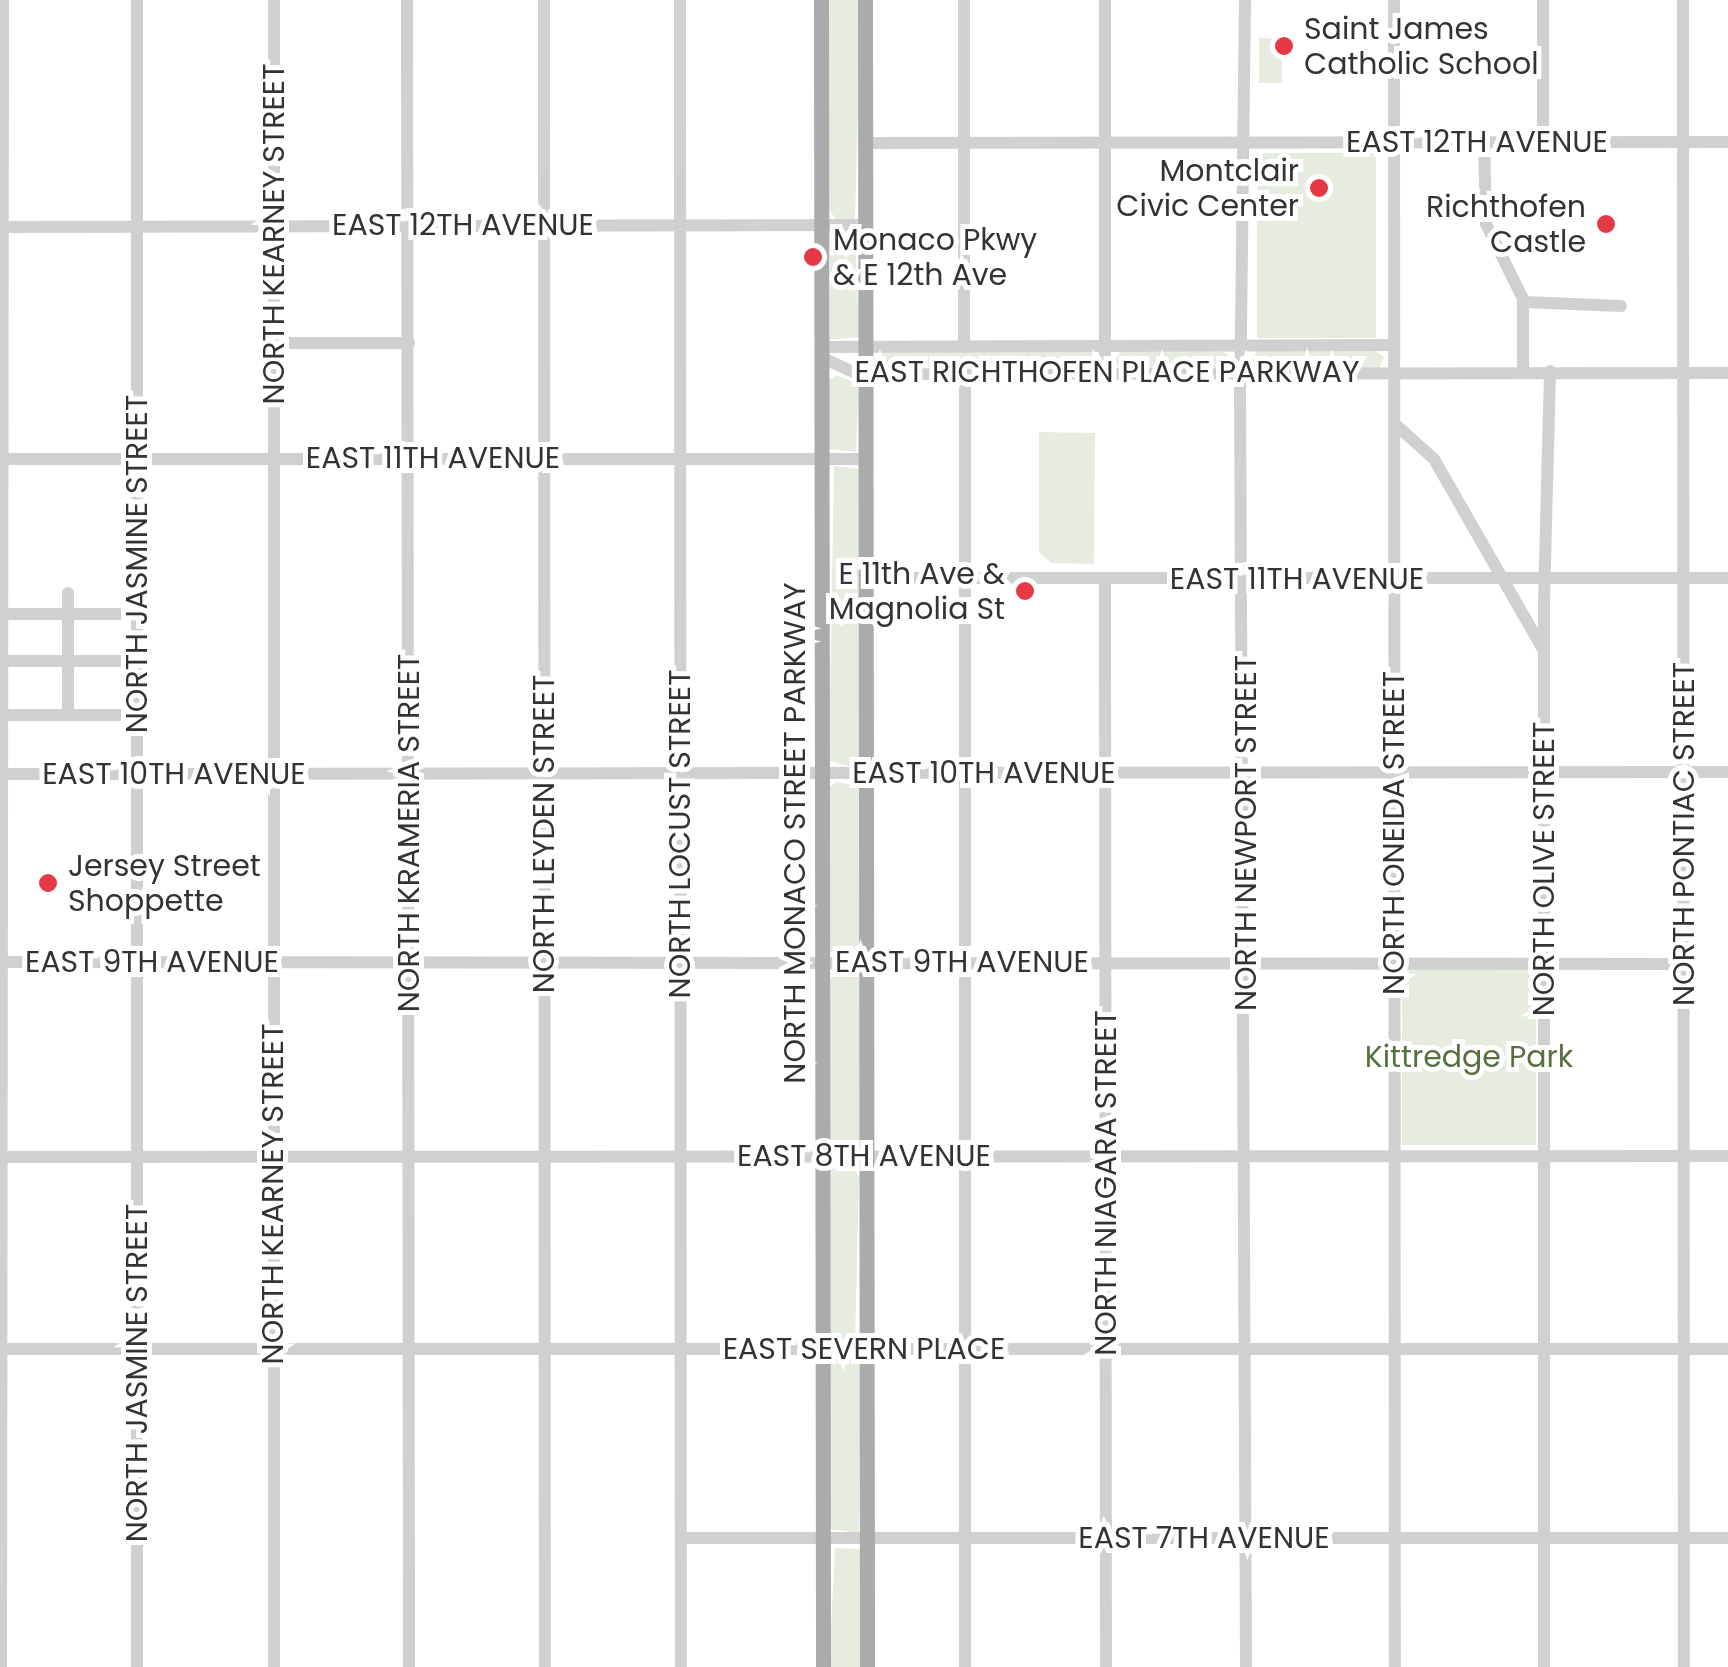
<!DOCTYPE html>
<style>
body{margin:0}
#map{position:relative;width:1728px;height:1667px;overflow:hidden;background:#fff;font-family:Poppins,sans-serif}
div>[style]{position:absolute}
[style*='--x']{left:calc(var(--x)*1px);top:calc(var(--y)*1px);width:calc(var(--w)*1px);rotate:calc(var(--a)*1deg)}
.green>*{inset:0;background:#e6ecdf;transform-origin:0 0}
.minor>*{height:12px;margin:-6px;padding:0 6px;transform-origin:6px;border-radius:6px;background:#d0d0d0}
.major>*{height:15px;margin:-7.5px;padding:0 7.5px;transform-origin:7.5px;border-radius:7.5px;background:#ababab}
.dots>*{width:28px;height:28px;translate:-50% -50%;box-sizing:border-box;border:5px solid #fff;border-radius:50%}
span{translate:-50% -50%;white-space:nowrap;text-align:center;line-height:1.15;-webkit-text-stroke:10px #fff;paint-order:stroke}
.poi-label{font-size:30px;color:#333}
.left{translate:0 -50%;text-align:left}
.right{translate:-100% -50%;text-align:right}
.street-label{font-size:30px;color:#333}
.park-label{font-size:30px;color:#56703f}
</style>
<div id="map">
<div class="green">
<div style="clip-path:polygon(829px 0,861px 0,855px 219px,836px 220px,829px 209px)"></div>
<div style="left:1259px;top:38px;width:23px;height:45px"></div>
<div style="left:1257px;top:153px;width:119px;height:185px"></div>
<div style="clip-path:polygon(855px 230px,859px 337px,830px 340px,830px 238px,835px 231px)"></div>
<div style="clip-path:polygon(1257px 351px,1376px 351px,1384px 357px,1379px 368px,1262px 367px,1252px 360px)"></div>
<div style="clip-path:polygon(880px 352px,1093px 352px,1097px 358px,1090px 367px,881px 367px,873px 360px)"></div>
<div style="clip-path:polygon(1121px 352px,1223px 352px,1233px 359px,1225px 367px,1121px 367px,1112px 362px)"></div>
<div style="clip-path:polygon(836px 375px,859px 384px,856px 452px,829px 449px,829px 380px)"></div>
<div style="clip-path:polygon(1039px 432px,1095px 433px,1094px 564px,1051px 563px,1039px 552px)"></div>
<div style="clip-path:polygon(834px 466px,860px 469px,859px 765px,853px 767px,829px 761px)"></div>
<div style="clip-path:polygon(836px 782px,861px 786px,861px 953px,853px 956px,829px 951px,828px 788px)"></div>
<div style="left:1536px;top:968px;width:177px;height:134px;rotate:90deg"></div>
<div style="clip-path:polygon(837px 973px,859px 975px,860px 1145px,855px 1148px,828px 1143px,830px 979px)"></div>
<div style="clip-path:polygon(835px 1167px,853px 1167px,859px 1177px,855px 1343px,830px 1339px,829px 1172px)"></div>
<div style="clip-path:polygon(836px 1356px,854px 1356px,861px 1364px,859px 1533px,829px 1529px,829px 1363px)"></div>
<div style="clip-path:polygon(835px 1548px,860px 1549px,862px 1667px,829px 1667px)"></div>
</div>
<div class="minor">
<div style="--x:407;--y:0;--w:1667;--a:89.93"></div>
<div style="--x:544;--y:0;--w:1667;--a:89.97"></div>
<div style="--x:680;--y:0;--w:1667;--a:89.97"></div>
<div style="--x:964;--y:0;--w:347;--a:90"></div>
<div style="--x:1105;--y:0;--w:374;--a:90"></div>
<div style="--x:1245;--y:0;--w:388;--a:90.7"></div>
<div style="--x:1240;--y:388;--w:1279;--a:89.73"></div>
<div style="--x:1394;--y:0;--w:1667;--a:89.97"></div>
<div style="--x:1683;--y:0;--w:1667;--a:89.97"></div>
<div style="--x:1484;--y:142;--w:82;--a:88.6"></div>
<div style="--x:1486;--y:224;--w:84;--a:63.7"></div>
<div style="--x:1523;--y:299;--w:72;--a:90"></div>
<div style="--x:1543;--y:142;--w:142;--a:-90"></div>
<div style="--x:866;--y:143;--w:862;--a:-0.07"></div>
<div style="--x:0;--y:227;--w:866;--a:-0.13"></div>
<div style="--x:1524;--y:302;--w:97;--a:2.4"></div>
<div style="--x:273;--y:343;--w:136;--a:0"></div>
<div style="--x:823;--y:347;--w:571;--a:-0.2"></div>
<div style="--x:823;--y:358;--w:38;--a:25"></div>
<div style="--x:858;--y:374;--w:870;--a:-0.07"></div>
<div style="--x:1394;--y:423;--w:54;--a:42"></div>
<div style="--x:1434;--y:459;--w:219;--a:60.2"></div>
<div style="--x:0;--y:459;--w:866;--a:0"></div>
<div style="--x:866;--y:578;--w:862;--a:0"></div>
<div style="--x:1105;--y:579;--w:1088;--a:89.95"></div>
<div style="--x:2;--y:614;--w:135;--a:0"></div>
<div style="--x:2;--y:661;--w:135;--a:0"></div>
<div style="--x:2;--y:715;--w:66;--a:0"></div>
<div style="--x:68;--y:715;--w:122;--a:-90"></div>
<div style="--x:68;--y:715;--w:69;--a:0"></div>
<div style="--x:0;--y:774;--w:1728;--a:-0.07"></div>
<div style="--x:0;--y:962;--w:1685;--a:0.07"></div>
<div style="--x:0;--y:1157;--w:1728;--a:-0.03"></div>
<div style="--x:0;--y:1349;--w:1728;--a:0"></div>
<div style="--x:681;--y:1538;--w:1047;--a:0"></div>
<div style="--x:1;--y:1667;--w:1667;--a:-89.93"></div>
<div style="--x:137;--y:1667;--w:1667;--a:-90"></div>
<div style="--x:274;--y:1667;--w:1667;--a:-90"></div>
<div style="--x:965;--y:1667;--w:1293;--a:-90"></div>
<div style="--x:1544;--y:1667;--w:1066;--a:-90"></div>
<div style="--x:1544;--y:601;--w:230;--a:-88.5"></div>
</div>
<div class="major">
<div style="--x:821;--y:0;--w:1667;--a:89.93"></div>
<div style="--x:865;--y:0;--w:1667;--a:89.93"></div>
</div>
<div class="dots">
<div style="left:1284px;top:46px;background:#e63946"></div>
<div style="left:1319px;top:188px;background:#e63946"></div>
<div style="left:1606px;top:224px;background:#e63946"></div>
<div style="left:813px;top:257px;background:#e63946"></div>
<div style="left:1025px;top:591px;background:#e63946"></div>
<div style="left:48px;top:883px;background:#e63946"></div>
</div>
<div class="poi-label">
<span class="left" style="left:1304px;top:46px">Saint James<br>Catholic School</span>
<span class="right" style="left:1299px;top:188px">Montclair<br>Civic Center</span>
<span class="right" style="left:1586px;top:224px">Richthofen<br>Castle</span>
<span class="left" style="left:833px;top:257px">Monaco Pkwy<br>&amp; E 12th Ave</span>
<span class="right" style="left:1005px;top:591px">E 11th Ave &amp;<br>Magnolia St</span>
<span class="left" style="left:68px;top:883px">Jersey Street<br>Shoppette</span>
</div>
<div class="street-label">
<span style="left:1477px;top:142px">EAST 12TH AVENUE</span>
<span style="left:463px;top:225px">EAST 12TH AVENUE</span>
<span style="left:274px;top:234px;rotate:-90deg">NORTH KEARNEY STREET</span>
<span style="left:1107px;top:372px">EAST RICHTHOFEN PLACE PARKWAY</span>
<span style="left:433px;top:458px">EAST 11TH AVENUE</span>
<span style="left:137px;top:564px;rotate:-90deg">NORTH JASMINE STREET</span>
<span style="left:1297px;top:579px">EAST 11TH AVENUE</span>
<span style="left:984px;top:773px">EAST 10TH AVENUE</span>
<span style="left:174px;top:774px">EAST 10TH AVENUE</span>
<span style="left:409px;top:833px;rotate:-90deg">NORTH KRAMERIA STREET</span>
<span style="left:795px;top:833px;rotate:-90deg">NORTH MONACO STREET PARKWAY</span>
<span style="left:1246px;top:833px;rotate:-90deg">NORTH NEWPORT STREET</span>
<span style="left:1394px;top:833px;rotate:-90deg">NORTH ONEIDA STREET</span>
<span style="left:544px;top:834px;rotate:-90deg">NORTH LEYDEN STREET</span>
<span style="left:680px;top:834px;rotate:-90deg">NORTH LOCUST STREET</span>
<span style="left:1684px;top:834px;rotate:-90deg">NORTH PONTIAC STREET</span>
<span style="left:1544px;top:869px;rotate:-90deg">NORTH OLIVE STREET</span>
<span style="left:152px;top:962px">EAST 9TH AVENUE</span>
<span style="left:962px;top:962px">EAST 9TH AVENUE</span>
<span style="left:864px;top:1156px">EAST 8TH AVENUE</span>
<span style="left:1106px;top:1183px;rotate:-90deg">NORTH NIAGARA STREET</span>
<span style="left:273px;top:1194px;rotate:-90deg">NORTH KEARNEY STREET</span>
<span style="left:864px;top:1349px">EAST SEVERN PLACE</span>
<span style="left:137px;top:1373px;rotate:-90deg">NORTH JASMINE STREET</span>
<span style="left:1204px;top:1538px">EAST 7TH AVENUE</span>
</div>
<div class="park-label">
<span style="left:1469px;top:1057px">Kittredge Park</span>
</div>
</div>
